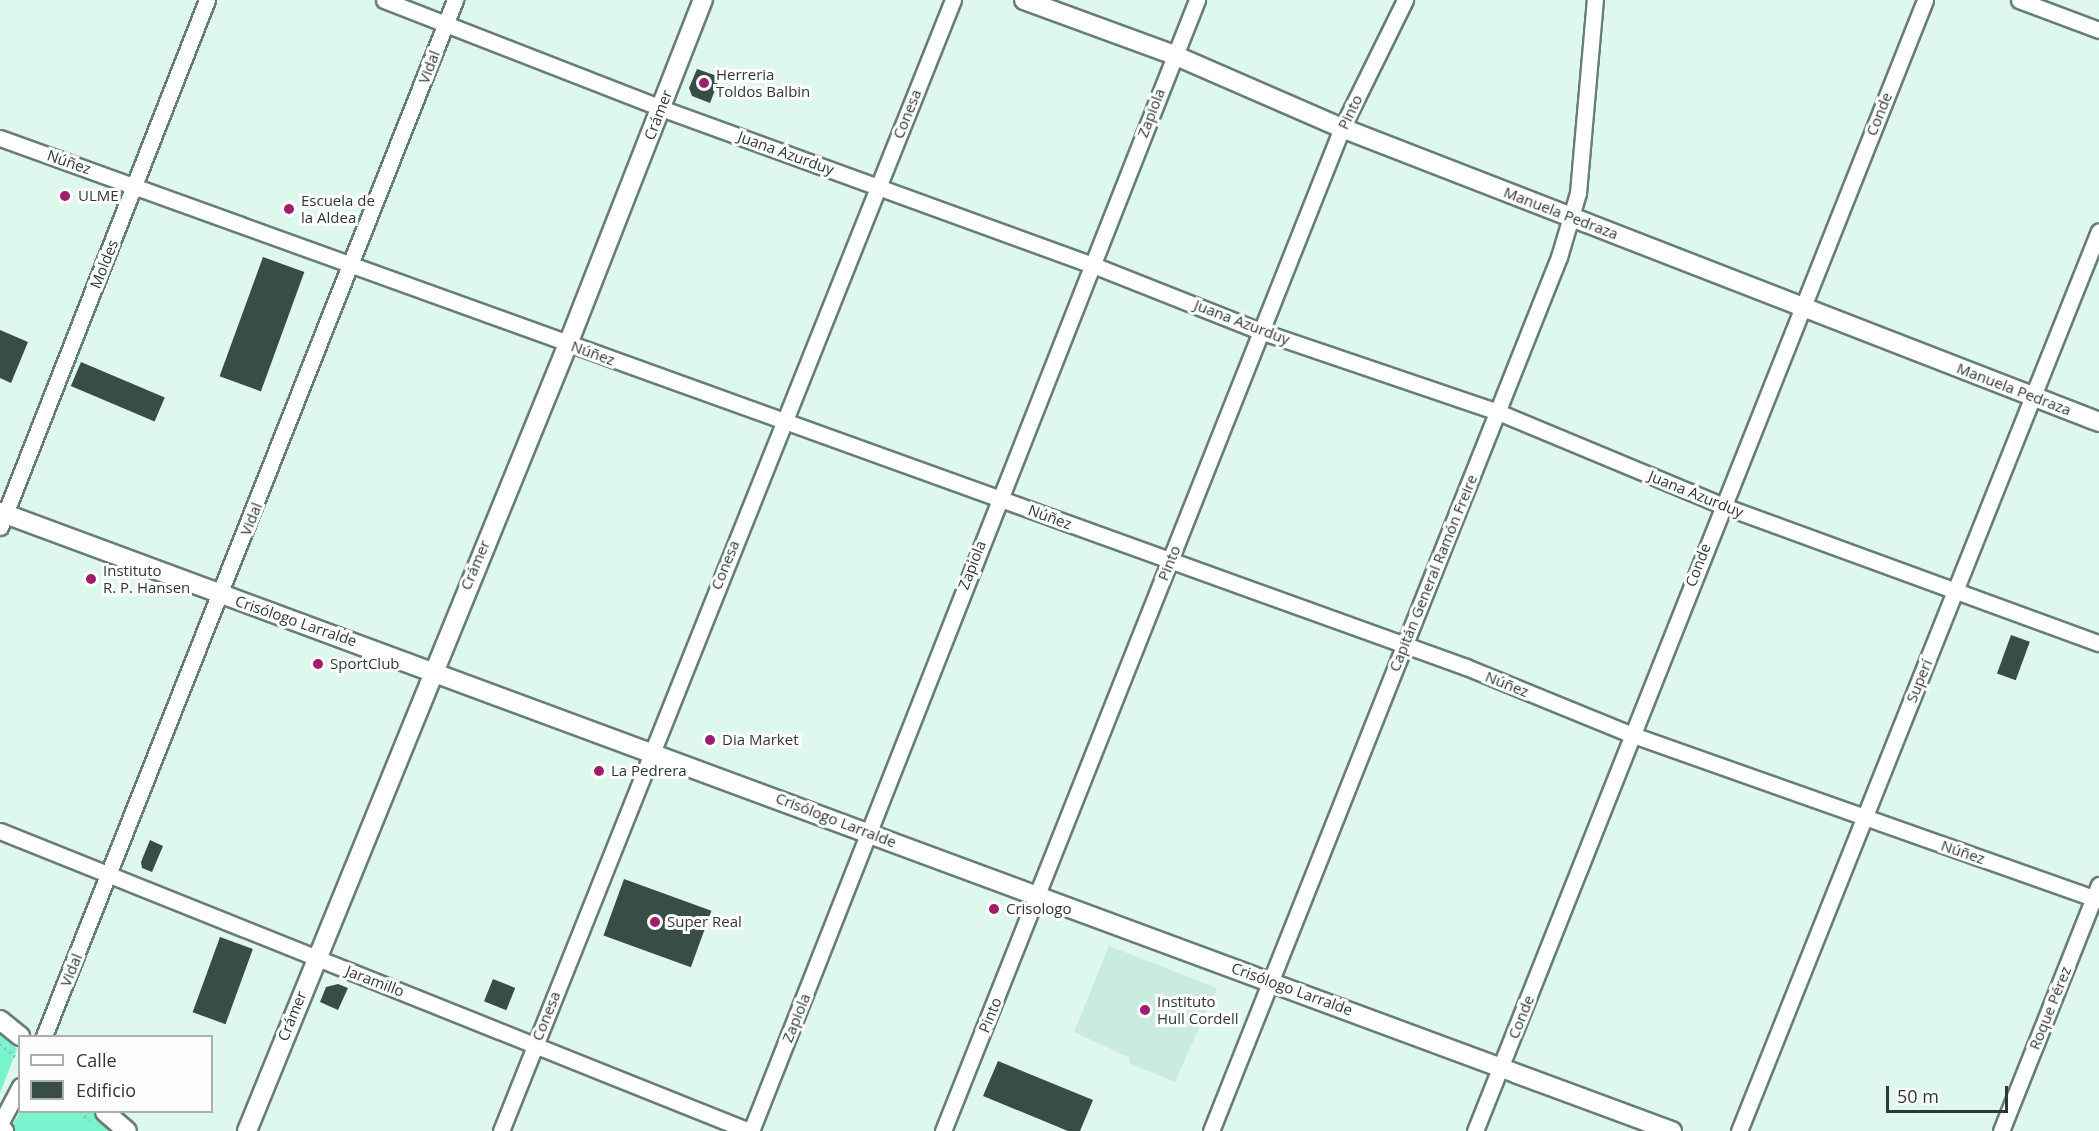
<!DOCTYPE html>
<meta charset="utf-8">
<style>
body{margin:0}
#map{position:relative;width:2099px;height:1131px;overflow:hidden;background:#def8ee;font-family:"Open Sans",sans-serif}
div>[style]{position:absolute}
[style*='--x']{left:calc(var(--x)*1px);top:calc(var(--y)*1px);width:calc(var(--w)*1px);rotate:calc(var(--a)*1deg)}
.built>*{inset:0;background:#caebdf}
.green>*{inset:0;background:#79f4ce}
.building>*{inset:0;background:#384d46;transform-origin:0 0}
.path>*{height:3px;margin-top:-1.5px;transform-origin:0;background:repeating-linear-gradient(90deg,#9eb3ab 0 1.5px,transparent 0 6px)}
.roads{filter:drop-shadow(2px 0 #677e75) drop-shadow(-2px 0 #677e75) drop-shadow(0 2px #677e75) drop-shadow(0 -2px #677e75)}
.minor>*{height:15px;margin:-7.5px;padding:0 7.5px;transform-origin:7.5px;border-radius:7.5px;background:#fff}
.tertiary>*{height:18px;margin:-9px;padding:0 9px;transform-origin:9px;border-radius:9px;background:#fff}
.dots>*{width:16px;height:16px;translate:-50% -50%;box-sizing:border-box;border:3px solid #fefefe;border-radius:50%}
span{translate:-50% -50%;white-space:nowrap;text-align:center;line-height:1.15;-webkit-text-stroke:6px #fefefe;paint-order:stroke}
.street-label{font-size:15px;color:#2e3834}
.poi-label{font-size:15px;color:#2e3834}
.left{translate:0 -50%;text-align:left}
.legend{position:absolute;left:18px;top:1035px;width:195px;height:78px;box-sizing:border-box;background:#fefefe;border:2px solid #abafad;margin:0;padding:8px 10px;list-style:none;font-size:18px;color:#2e3834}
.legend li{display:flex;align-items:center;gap:12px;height:30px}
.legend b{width:30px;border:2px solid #abafad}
.scale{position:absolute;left:1886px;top:1086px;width:122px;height:27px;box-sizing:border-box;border:3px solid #2e3834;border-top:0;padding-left:8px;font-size:18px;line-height:21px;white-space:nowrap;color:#2e3834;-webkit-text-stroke:4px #fefefe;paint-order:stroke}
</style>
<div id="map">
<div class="built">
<div style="clip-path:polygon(1109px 946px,1217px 988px,1175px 1082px,1129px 1063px,1130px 1058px,1074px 1032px)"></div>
</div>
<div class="green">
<div style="clip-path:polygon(0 1035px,17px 1049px,0 1093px)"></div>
<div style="clip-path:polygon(20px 1112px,94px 1112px,116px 1131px,14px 1131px,11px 1128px)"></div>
</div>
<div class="building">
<div style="clip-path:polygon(697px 69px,720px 77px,710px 103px,692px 96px,689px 88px)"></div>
<div style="left:263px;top:257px;width:44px;height:127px;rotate:20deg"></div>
<div style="clip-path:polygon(0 330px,28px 342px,11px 383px,0 378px)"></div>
<div style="left:81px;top:362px;width:91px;height:26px;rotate:23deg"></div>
<div style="left:2011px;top:635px;width:20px;height:41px;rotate:20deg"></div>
<div style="clip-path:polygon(150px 840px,163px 846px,152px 872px,142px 868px,141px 862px)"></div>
<div style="left:624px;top:879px;width:93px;height:60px;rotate:20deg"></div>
<div style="left:220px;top:937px;width:35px;height:80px;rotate:20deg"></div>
<div style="left:493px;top:979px;width:24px;height:24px;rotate:22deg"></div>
<div style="clip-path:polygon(338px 984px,348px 988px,338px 1010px,320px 1002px,326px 987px)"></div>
<div style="clip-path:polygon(998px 1061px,1093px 1100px,1080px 1131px,1068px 1131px,983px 1096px)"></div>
</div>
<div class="path">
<div style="--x:0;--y:1044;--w:26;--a:39"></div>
<div style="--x:80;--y:1112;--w:13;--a:39"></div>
</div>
<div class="roads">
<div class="minor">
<div style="--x:384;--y:0;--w:297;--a:21.3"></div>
<div style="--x:661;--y:108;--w:460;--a:20"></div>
<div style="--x:1093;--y:265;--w:180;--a:21.6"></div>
<div style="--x:1260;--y:331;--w:251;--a:18.8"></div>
<div style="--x:1498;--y:412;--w:242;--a:22.6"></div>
<div style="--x:1721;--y:505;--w:402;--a:20.1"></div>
<div style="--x:2019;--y:0;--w:85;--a:20.6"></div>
<div style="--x:0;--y:138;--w:1559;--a:19.84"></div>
<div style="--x:1466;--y:667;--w:180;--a:22.2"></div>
<div style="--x:1633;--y:735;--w:494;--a:19.5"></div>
<div style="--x:0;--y:527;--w:566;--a:-68.56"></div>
<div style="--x:0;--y:831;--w:807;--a:21.83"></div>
<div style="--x:44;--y:1036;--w:1115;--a:-68.36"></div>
<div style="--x:0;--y:1124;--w:43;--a:-62.2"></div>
<div style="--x:501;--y:1131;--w:1218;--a:-68.22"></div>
<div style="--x:751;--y:1131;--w:1216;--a:-68.48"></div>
<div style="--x:943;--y:1131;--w:1079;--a:-68.31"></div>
<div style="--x:1342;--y:128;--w:143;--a:-63.8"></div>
<div style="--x:1211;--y:1131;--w:941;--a:-68.29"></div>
<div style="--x:1559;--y:257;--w:67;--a:-73.5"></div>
<div style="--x:1578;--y:193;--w:194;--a:-85"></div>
<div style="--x:1475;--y:1131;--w:1217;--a:-68.3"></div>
<div style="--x:1739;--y:1131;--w:969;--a:-68.2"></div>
<div style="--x:2001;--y:1131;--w:265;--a:-68.3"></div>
</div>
<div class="tertiary">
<div style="--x:1024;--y:0;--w:160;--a:20.1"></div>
<div style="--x:1174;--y:55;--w:183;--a:23.5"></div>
<div style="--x:1342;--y:128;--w:812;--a:21.22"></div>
<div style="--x:0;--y:512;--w:1783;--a:20.32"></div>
<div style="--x:0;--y:1020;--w:26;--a:39"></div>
<div style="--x:105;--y:1112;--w:29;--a:41"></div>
<div style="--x:0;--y:1127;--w:6;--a:45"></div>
<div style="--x:247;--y:1131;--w:850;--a:-67.81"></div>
<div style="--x:568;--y:344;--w:370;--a:-68.6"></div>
</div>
</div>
<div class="dots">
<div style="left:704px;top:83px;background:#a11c6a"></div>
<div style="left:65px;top:196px;background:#a11c6a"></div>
<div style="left:289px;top:209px;background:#a11c6a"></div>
<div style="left:91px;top:579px;background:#a11c6a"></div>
<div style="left:318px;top:664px;background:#a11c6a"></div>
<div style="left:710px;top:740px;background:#a11c6a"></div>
<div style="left:599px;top:771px;background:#a11c6a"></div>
<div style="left:994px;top:909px;background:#a11c6a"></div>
<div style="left:655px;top:922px;background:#a11c6a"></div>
<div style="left:1145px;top:1010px;background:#a11c6a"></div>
</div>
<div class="street-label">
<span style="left:429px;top:67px;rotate:-69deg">Vidal</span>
<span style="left:1350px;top:112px;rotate:-64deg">Pinto</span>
<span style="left:1151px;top:113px;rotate:-69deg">Zapiola</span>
<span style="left:907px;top:114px;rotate:-68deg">Conesa</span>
<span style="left:1879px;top:114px;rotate:-68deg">Conde</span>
<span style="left:658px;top:115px;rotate:-69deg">Crámer</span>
<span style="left:786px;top:153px;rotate:20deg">Juana Azurduy</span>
<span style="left:69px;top:162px;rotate:19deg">Núñez</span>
<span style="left:1561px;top:213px;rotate:21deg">Manuela Pedraza</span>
<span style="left:104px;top:264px;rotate:-68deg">Moldes</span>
<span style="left:1242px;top:322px;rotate:21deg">Juana Azurduy</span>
<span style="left:593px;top:353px;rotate:20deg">Núñez</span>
<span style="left:2014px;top:389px;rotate:21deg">Manuela Pedraza</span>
<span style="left:1696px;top:494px;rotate:22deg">Juana Azurduy</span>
<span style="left:1050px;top:517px;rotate:20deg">Núñez</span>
<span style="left:251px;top:519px;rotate:-68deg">Vidal</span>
<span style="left:1169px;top:563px;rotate:-68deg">Pinto</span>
<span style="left:475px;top:565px;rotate:-67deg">Crámer</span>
<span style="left:725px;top:565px;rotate:-68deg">Conesa</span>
<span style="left:972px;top:565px;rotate:-69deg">Zapiola</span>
<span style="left:1698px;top:565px;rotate:-69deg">Conde</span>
<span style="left:1433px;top:573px;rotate:-68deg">Capitán General Ramón Freire</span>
<span style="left:296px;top:621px;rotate:19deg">Crisólogo Larralde</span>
<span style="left:1919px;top:681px;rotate:-68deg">Superí</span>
<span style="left:1507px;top:684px;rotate:22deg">Núñez</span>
<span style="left:836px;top:820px;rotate:21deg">Crisólogo Larralde</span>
<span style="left:1963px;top:852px;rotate:19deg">Núñez</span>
<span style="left:71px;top:970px;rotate:-68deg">Vidal</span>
<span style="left:375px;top:981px;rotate:21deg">Jaramillo</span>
<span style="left:1292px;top:989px;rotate:20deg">Crisólogo Larralde</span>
<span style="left:2050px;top:1008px;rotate:-68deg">Roque Pérez</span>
<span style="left:990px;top:1015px;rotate:-68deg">Pinto</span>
<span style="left:292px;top:1016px;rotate:-68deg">Crámer</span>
<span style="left:546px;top:1016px;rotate:-68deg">Conesa</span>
<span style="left:1521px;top:1017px;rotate:-68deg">Conde</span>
<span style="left:796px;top:1018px;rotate:-68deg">Zapiola</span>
</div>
<div class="poi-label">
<span class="left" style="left:716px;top:83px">Herreria<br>Toldos Balbin</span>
<span class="left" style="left:78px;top:196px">ULME</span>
<span class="left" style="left:301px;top:209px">Escuela de<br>la Aldea</span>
<span class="left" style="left:103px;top:579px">Instituto<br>R. P. Hansen</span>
<span class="left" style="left:330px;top:664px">SportClub</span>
<span class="left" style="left:722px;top:740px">Dia Market</span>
<span class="left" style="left:611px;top:771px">La Pedrera</span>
<span class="left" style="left:1006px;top:909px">Crisologo</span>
<span class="left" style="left:667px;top:922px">Super Real</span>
<span class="left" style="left:1157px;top:1010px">Instituto<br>Hull Cordell</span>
</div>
<ul class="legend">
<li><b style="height:8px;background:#fff"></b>Calle</li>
<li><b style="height:16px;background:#384d46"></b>Edificio</li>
</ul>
<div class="scale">50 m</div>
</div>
